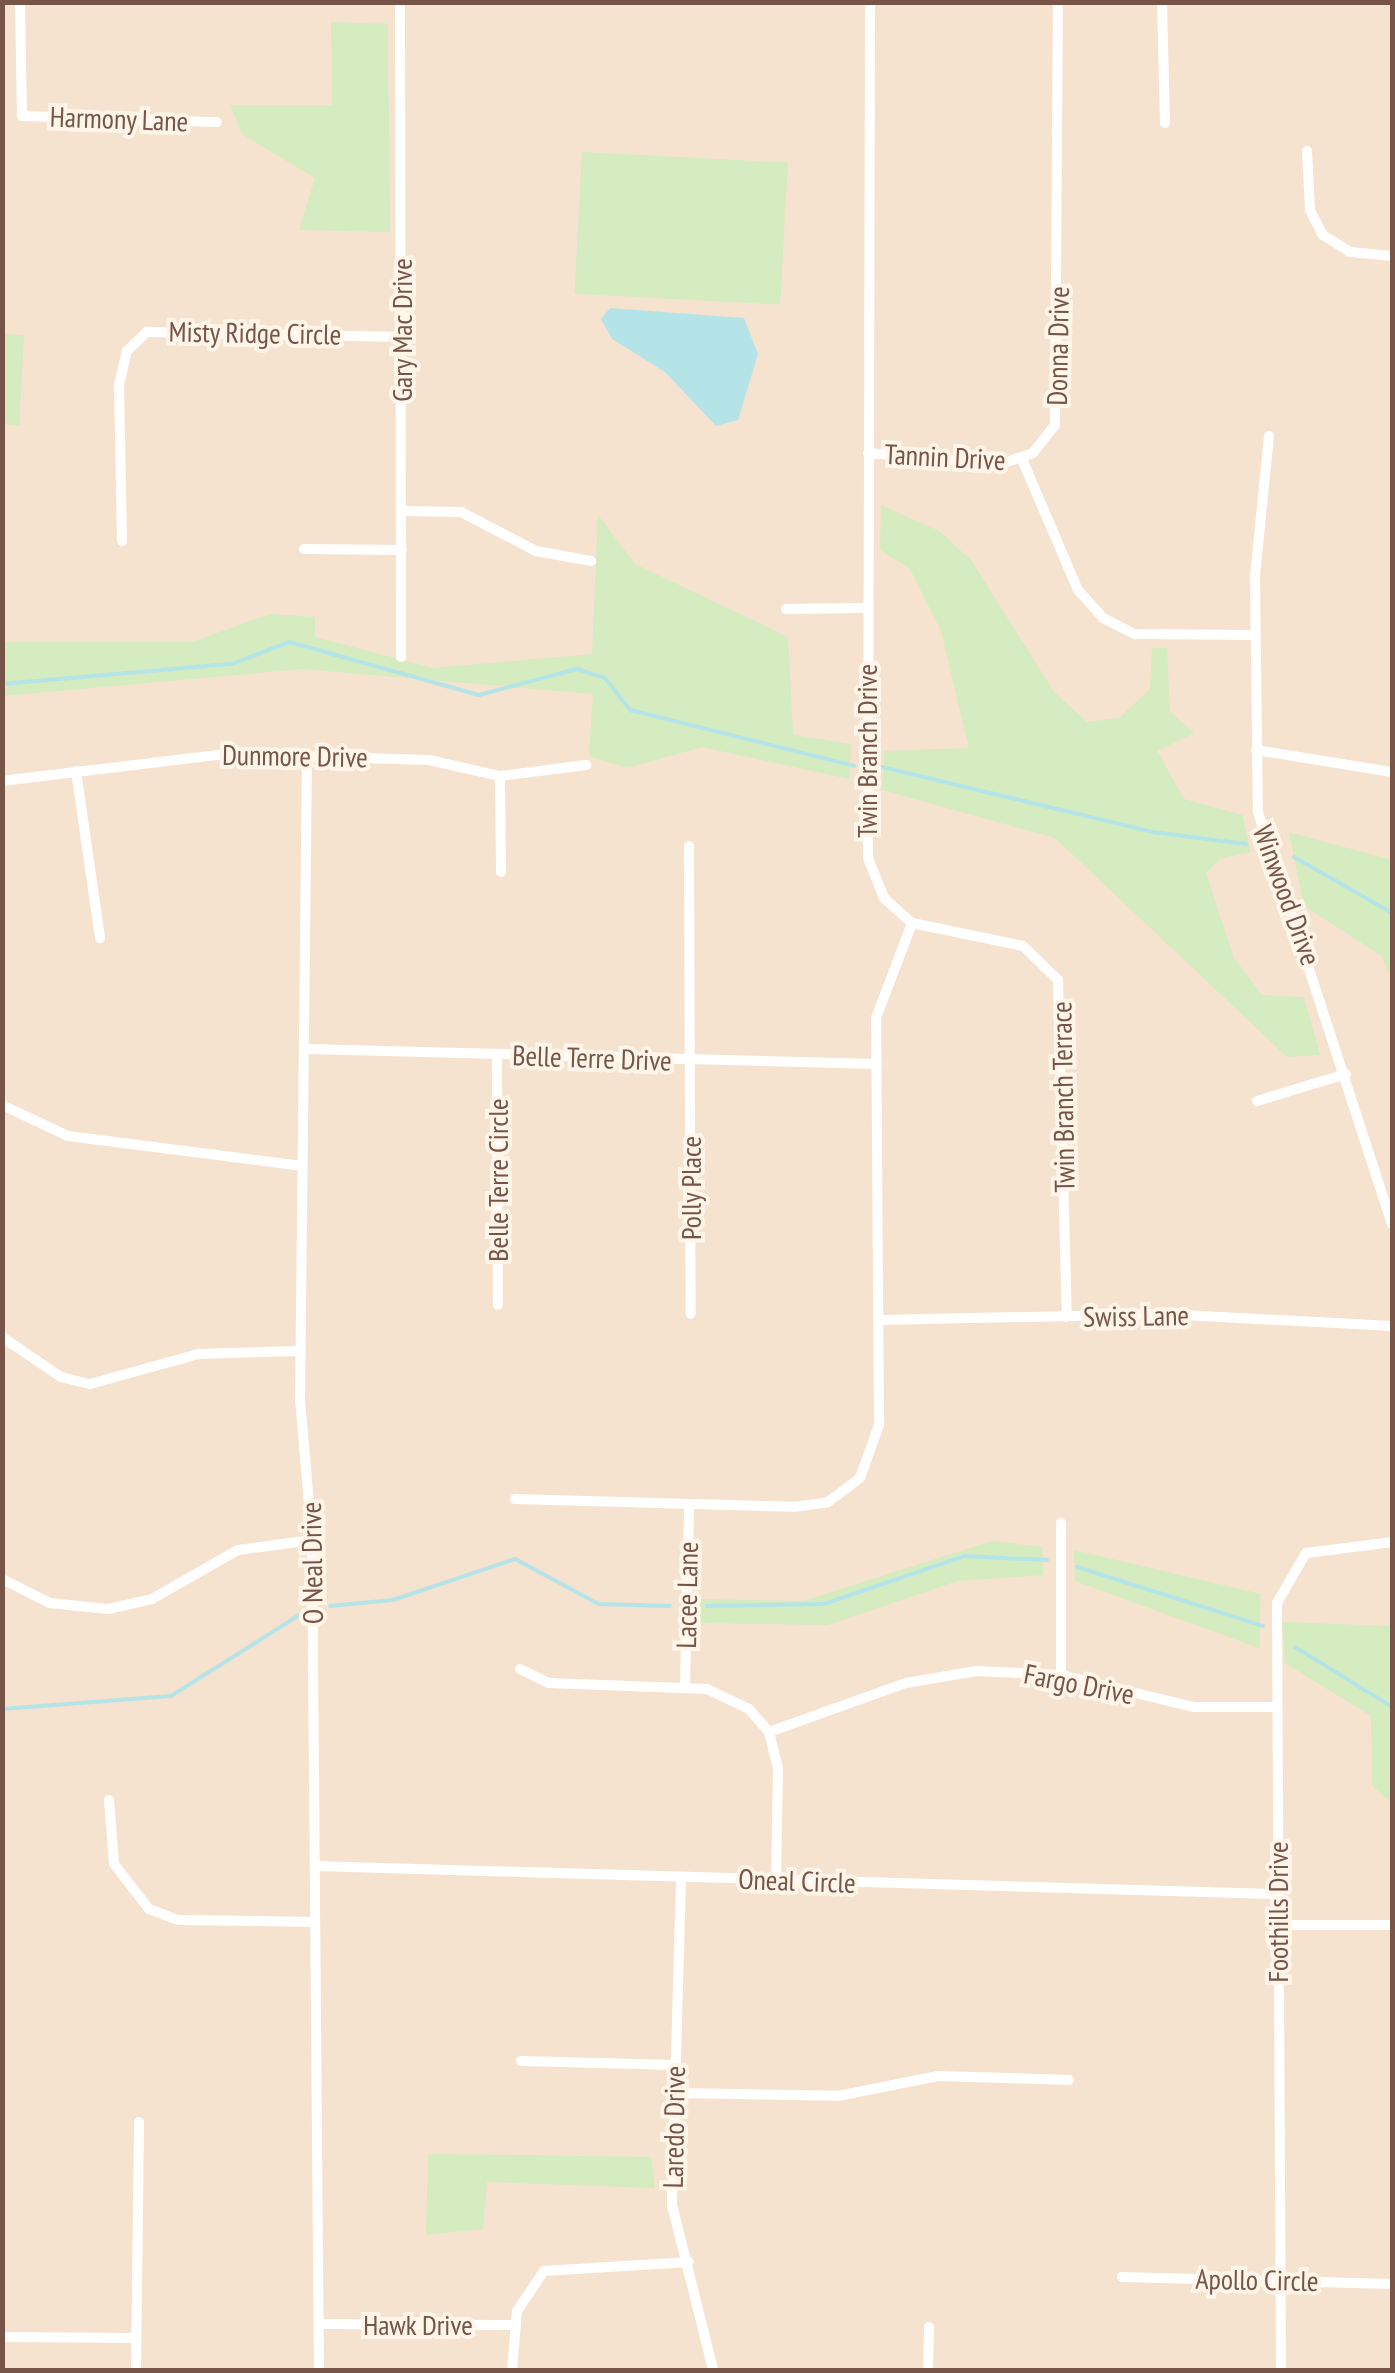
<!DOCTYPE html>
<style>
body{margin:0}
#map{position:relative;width:1395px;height:2373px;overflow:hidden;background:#fdf1e1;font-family:"PT Sans Narrow",sans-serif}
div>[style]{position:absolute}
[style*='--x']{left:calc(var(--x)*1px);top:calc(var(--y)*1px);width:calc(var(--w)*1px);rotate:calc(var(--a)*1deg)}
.residential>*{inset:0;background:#f5e2cf;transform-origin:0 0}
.green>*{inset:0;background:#d4ecbf;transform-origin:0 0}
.water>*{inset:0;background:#b5e4e8}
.stream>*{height:4px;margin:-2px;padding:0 2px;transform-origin:2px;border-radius:2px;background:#b5e4e8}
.street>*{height:10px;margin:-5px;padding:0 5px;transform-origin:5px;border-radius:5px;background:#fff}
span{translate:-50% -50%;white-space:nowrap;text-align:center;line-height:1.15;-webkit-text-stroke:8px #fff5e9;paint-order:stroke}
.street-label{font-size:28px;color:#765447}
.frame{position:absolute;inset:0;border:5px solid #765447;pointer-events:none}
</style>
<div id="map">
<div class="residential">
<div style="left:3px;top:3px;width:1389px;height:2367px"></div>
</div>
<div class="green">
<div style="clip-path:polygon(331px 22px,388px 24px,390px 232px,299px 230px,315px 178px,243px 135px,230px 105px,332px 105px)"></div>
<div style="left:582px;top:152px;width:206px;height:142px;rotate:3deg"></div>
<div style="left:3px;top:334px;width:21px;height:90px;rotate:3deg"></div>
<div style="clip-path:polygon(881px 505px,939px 531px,971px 560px,1054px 692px,1087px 722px,1119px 718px,1150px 689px,1152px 648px,1167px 648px,1170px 711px,1194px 733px,1157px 751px,1184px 799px,1242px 815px,1251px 852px,1221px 858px,1206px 873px,1234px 958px,1262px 995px,1304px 997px,1320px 1055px,1287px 1057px,1055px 838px,882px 790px,884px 751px,969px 748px,941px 631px,910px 569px,880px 550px)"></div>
<div style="clip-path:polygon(598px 515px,635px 564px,788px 637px,793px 735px,851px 744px,849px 779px,702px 747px,627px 768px,589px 756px,593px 694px,302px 669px,3px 696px,2px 642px,192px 642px,270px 614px,315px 617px,315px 637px,433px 668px,592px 654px)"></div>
<div style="clip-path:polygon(1289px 832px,1392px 860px,1392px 980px,1382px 956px,1304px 906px)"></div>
<div style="clip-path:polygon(992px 1541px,1042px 1547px,1043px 1575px,957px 1581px,828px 1625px,697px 1623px,698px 1599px,803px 1601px)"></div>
<div style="clip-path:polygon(1074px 1550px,1261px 1594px,1259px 1648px,1075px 1581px)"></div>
<div style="clip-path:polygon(1282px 1622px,1392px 1626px,1392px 1803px,1372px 1786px,1371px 1716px,1285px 1663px)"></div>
<div style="clip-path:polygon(428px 2154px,651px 2157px,655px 2188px,487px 2182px,483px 2229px,426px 2235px)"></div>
</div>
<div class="water">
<div style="clip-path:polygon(610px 308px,744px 318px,758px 354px,738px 420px,716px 426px,665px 372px,612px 339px,601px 319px)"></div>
</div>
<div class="stream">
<div style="--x:2;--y:684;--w:231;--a:-5"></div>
<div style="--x:232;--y:664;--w:61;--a:-21.1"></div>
<div style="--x:289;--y:642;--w:197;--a:15.6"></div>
<div style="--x:479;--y:695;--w:101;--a:-14.9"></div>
<div style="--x:577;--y:669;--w:29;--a:18"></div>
<div style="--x:605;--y:678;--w:41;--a:52"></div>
<div style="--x:630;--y:710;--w:231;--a:14"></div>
<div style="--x:882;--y:767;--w:278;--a:13.5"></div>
<div style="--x:1152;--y:832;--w:95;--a:7.3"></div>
<div style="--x:1294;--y:857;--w:113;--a:29.7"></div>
<div style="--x:1077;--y:1567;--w:195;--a:17.6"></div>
<div style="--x:330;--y:1606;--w:63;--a:-5.4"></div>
<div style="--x:393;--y:1600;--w:129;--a:-18.6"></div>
<div style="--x:515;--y:1559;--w:95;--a:28.2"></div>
<div style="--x:599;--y:1604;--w:71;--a:1.6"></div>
<div style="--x:707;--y:1606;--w:117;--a:-1"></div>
<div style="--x:824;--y:1604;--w:148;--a:-18.9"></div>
<div style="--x:964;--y:1556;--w:83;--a:2.8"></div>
<div style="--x:1295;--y:1647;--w:114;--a:31.7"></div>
<div style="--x:2;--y:1709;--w:169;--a:-4.4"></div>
<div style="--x:171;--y:1696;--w:157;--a:-32.3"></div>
</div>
<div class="street">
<div style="--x:20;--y:2;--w:114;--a:89"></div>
<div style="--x:22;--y:116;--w:195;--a:1.8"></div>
<div style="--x:400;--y:2;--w:655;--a:89.91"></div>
<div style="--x:870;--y:2;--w:856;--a:90.13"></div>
<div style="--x:868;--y:858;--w:43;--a:68.2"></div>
<div style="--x:884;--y:898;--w:38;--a:42"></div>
<div style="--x:912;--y:923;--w:113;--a:11.7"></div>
<div style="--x:1023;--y:946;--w:49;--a:44.2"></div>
<div style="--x:1058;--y:980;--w:337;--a:88.5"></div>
<div style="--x:1162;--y:2;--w:121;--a:88.6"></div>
<div style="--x:1307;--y:151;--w:59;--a:87.1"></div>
<div style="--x:1310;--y:210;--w:28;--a:63"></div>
<div style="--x:1323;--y:235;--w:32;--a:32"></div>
<div style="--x:1350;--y:252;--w:42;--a:5.4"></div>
<div style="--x:1269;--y:436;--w:141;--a:95.7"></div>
<div style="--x:1255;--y:576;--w:236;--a:89.3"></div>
<div style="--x:1258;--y:812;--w:433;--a:72"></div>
<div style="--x:868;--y:453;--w:133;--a:4.7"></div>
<div style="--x:1001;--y:464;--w:34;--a:-19"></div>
<div style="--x:1033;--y:453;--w:36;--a:-52"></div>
<div style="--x:1055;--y:425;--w:423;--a:-89.6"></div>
<div style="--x:1022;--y:459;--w:142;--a:66.9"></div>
<div style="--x:1078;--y:590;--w:38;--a:48"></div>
<div style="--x:1103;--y:618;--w:36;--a:27"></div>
<div style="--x:1135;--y:634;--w:120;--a:0.5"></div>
<div style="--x:403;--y:511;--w:58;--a:1"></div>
<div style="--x:461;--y:512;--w:85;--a:27.5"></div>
<div style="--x:536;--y:551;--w:56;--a:10.3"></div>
<div style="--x:122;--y:541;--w:156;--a:-91.1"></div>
<div style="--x:119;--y:385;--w:35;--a:-77"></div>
<div style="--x:127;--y:351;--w:28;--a:-44"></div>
<div style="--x:147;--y:332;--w:255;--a:1.1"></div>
<div style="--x:304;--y:549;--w:98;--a:0.6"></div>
<div style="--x:786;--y:609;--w:80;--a:-0.7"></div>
<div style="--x:1256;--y:750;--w:138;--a:9.2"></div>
<div style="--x:307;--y:756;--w:643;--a:90.62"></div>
<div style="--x:300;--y:1399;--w:142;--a:85.1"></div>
<div style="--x:312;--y:1540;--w:830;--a:89.52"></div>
<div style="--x:76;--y:771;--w:169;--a:81.8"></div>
<div style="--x:500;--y:776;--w:96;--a:89.4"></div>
<div style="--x:2;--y:781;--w:226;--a:-6.9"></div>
<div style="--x:226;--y:754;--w:203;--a:1.7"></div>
<div style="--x:429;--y:760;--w:73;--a:12.7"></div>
<div style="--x:500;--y:776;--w:87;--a:-7.3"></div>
<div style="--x:689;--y:846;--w:468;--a:89.8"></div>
<div style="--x:307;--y:1049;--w:570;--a:1.51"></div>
<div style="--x:497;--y:1054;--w:251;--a:89.8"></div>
<div style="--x:1257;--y:1101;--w:93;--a:-16.9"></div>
<div style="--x:2;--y:1105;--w:73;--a:25.2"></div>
<div style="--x:68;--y:1136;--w:236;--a:7.3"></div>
<div style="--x:879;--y:1320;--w:285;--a:-1.2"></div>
<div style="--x:1164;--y:1314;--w:228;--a:3"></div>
<div style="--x:2;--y:1337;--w:71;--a:34.1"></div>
<div style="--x:61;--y:1377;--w:30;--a:14"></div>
<div style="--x:90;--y:1384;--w:112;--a:-15.5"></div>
<div style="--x:198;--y:1354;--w:101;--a:-1.7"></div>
<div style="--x:515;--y:1499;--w:279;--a:1.6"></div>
<div style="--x:794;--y:1507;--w:34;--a:-8"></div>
<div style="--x:828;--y:1502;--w:40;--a:-37"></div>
<div style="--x:860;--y:1478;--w:56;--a:-70.3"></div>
<div style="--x:879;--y:1425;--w:407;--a:-90.4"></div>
<div style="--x:876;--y:1018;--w:102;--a:-69.2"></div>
<div style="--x:2;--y:1579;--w:54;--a:26.6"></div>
<div style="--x:50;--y:1603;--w:58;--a:5.9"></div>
<div style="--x:108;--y:1609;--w:45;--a:-12.8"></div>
<div style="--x:152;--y:1599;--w:99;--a:-29.7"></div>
<div style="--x:238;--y:1550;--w:75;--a:-7.7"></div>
<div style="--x:520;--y:1669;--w:32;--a:26"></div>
<div style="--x:549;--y:1683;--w:158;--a:2.2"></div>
<div style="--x:707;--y:1689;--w:47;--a:25.5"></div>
<div style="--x:749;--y:1709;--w:30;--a:49"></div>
<div style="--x:769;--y:1732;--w:36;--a:76"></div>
<div style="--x:778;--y:1767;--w:114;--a:91"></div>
<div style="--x:1061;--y:1675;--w:152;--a:-90"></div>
<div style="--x:685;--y:1686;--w:181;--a:-88.7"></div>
<div style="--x:769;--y:1732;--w:145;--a:-19.7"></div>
<div style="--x:906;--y:1683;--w:72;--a:-9.6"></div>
<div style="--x:977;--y:1671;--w:84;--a:2.7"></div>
<div style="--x:1061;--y:1675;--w:136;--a:13.6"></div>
<div style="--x:1193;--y:1707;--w:84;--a:0"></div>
<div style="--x:109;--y:1800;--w:64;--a:85.5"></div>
<div style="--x:114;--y:1864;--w:57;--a:52.1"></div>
<div style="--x:149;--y:1909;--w:31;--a:21"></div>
<div style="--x:178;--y:1920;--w:137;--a:0.8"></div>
<div style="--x:315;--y:1866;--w:963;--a:1.67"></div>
<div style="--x:681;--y:1878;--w:327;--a:91.6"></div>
<div style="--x:672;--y:2205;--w:170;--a:76"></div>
<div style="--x:1278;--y:1925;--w:114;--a:0"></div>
<div style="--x:521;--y:2061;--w:154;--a:1.5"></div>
<div style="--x:674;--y:2093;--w:164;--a:1"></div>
<div style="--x:838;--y:2096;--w:102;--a:-11.3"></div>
<div style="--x:938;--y:2076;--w:131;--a:1.7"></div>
<div style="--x:1122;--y:2277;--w:270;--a:1.5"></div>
<div style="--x:320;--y:2324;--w:196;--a:0.3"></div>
<div style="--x:2;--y:2337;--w:134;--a:0.4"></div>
<div style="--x:136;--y:2370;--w:248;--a:-89.3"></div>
<div style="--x:512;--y:2370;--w:59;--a:-85.2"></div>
<div style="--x:517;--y:2311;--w:48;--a:-56"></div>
<div style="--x:544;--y:2271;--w:145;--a:-3.6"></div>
<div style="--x:928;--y:2370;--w:43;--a:-88.7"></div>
<div style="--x:1281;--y:2370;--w:767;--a:-90.3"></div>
<div style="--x:1277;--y:1603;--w:58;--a:-59.9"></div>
<div style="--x:1306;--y:1553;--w:87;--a:-7.3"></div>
</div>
<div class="street-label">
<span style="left:119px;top:119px;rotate:2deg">Harmony Lane</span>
<span style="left:402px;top:330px;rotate:-90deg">Gary Mac Drive</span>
<span style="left:255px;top:333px;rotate:1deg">Misty Ridge Circle</span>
<span style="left:1058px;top:346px;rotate:-89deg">Donna Drive</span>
<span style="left:945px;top:457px;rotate:3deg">Tannin Drive</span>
<span style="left:867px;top:751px;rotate:-90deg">Twin Branch Drive</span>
<span style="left:295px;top:756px;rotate:1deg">Dunmore Drive</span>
<span style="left:1287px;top:895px;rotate:70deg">Winwood Drive</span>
<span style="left:592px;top:1058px;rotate:2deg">Belle Terre Drive</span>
<span style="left:1063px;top:1097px;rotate:-91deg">Twin Branch Terrace</span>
<span style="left:498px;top:1180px;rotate:-90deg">Belle Terre Circle</span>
<span style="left:691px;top:1188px;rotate:-90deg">Polly Place</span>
<span style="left:1136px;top:1316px;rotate:-1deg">Swiss Lane</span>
<span style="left:312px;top:1563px;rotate:-91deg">O Neal Drive</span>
<span style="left:687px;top:1595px;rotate:-89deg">Lacee Lane</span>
<span style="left:1079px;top:1684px;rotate:11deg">Fargo Drive</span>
<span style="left:797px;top:1881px;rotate:2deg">Oneal Circle</span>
<span style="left:1278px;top:1912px;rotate:-90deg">Foothills Drive</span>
<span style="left:674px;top:2127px;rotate:-89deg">Laredo Drive</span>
<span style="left:1257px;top:2280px;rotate:1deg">Apollo Circle</span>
<span style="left:418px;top:2325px">Hawk Drive</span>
</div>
<div class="frame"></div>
</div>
